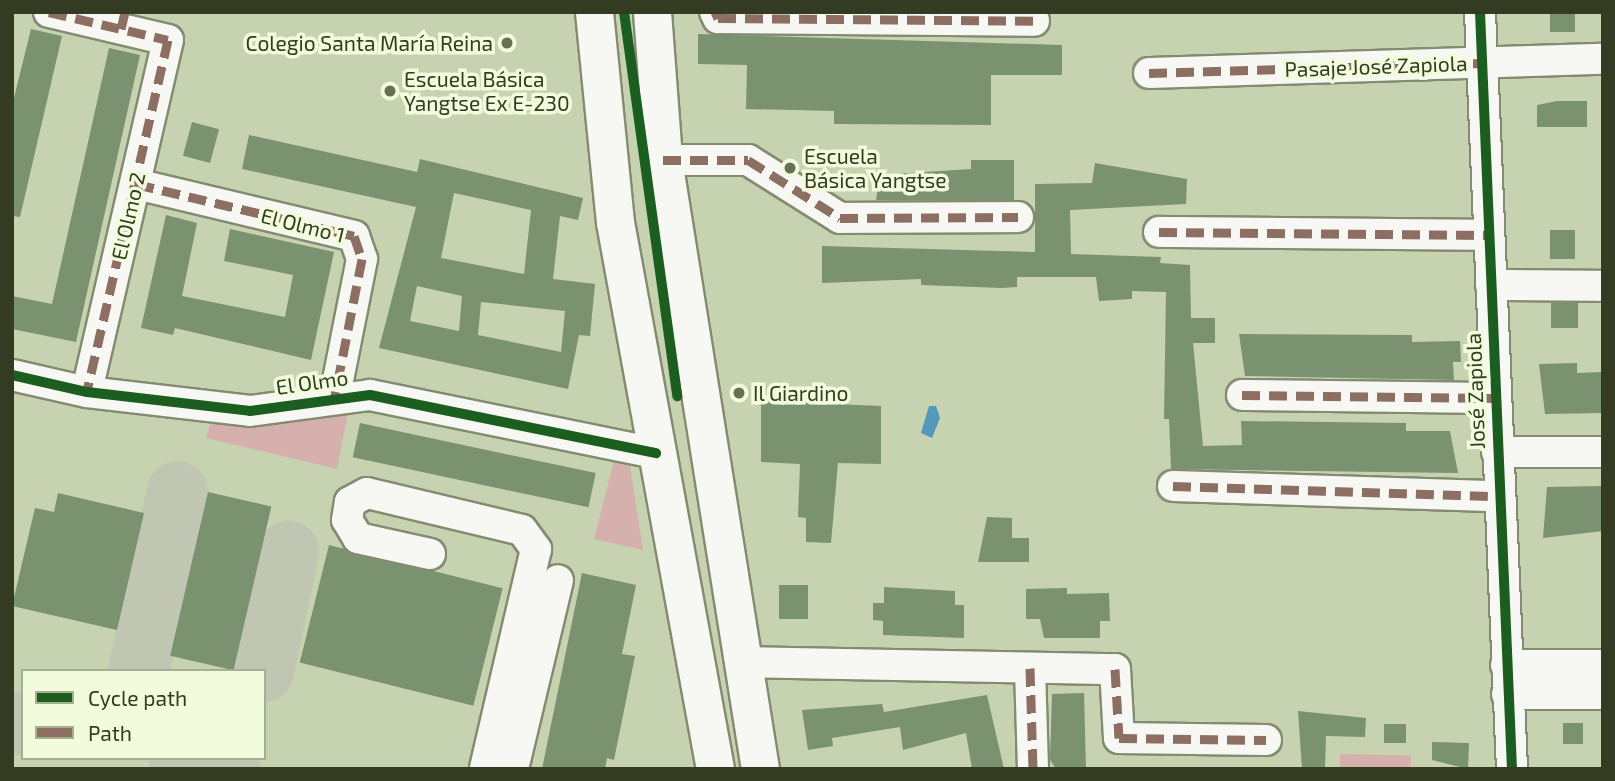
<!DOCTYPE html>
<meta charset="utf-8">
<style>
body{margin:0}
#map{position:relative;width:1615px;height:781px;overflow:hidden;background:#c7d2b0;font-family:"Exo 2",sans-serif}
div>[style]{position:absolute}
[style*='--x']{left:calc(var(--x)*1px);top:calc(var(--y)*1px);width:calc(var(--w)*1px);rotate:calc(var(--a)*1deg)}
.green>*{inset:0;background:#d6b0ac;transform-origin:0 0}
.water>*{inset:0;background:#539aba}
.taxiway>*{height:61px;margin:-30.5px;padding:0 30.5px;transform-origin:30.5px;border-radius:30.5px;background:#c0c6b2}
.building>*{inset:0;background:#7b9270;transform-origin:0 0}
.roads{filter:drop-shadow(2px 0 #838b71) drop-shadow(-2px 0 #838b71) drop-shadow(0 2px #838b71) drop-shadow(0 -2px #838b71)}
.minor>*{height:30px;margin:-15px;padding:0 15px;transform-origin:15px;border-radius:15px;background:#f7f8f3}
.major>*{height:37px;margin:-18.5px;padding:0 18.5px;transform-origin:18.5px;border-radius:18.5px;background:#f7f8f3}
.quiet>*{height:9px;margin-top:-4.5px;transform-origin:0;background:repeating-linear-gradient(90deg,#8d6e63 0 18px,transparent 0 27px)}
.cycleway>*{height:10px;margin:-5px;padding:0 5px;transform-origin:5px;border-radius:5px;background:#1b5e20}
.dots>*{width:19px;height:19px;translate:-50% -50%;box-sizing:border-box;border:4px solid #f2fcdd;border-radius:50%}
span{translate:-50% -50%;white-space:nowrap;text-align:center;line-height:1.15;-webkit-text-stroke:7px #f2fcdd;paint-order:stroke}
.poi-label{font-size:21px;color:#333b22}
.right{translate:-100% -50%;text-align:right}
.left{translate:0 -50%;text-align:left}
.street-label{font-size:21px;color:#333b22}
.frame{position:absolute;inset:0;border:14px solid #333b22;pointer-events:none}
.legend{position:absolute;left:21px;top:669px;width:245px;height:91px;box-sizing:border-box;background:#f2fcdd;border:2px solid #a6af92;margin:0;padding:9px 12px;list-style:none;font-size:21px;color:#333b22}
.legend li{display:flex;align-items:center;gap:14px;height:35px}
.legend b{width:35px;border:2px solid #a6af92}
</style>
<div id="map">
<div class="green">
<div style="clip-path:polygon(348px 412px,337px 469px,206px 438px,212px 418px)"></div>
<div style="clip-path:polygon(616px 453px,628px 453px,643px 550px,594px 539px)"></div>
<div style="left:1340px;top:754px;width:71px;height:15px;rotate:1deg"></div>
</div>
<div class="water">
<div style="clip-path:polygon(929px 406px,936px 406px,940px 418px,932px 438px,921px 433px)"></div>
</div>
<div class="taxiway">
<div style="--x:138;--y:671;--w:184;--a:-77.8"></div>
<div style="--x:263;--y:671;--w:123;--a:-78.2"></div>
<div style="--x:12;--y:722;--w:11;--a:15"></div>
<div style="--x:179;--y:758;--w:52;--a:12.2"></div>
</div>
<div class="building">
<div style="left:1550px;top:12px;width:25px;height:20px"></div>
<div style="clip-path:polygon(31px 29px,62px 36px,20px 217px,12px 216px,12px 106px)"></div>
<div style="clip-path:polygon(698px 34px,1062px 45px,1062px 75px,991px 75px,991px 125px,834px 124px,834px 111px,746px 109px,747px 65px,698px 64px)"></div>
<div style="clip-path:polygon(109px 48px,140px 55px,76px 342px,12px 329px,12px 296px,52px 304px)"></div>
<div style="clip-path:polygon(1557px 101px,1587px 101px,1587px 127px,1537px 127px,1537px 105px)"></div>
<div style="left:192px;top:122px;width:28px;height:35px;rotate:15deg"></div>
<div style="clip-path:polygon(evenodd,249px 135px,417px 172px,420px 159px,583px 198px,578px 220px,560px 216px,553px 279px,595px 284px,590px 336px,579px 335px,568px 389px,379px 348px,416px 207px,242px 169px,249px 135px,454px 193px,531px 210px,524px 274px,441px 258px,454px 193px,249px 135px,417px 286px,462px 296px,459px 331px,410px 321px,417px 286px,249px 135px,481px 302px,565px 311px,561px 352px,478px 335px,481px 302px)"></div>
<div style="clip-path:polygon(971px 160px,1014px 160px,1014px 200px,876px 200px,880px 175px,971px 169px)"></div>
<div style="clip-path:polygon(1095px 163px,1187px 179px,1186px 204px,1070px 210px,1071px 254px,1161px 257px,1160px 263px,1190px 265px,1191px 318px,1215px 318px,1215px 343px,1193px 343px,1203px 446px,1242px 445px,1241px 421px,1406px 423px,1406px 431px,1450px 431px,1458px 473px,1171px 469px,1169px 419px,1164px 419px,1166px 292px,1132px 291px,1132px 299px,1099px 301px,1096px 277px,1017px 277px,1017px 287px,1002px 288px,921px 285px,921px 279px,822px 283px,822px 246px,1035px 252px,1035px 184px,1092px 183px)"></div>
<div style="clip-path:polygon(166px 215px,197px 223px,182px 296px,285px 317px,293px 275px,224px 261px,230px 229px,334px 252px,311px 360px,175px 328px,173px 335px,141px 328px)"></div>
<div style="left:1550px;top:230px;width:25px;height:29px"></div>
<div style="left:1551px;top:303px;width:27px;height:25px"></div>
<div style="clip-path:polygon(1239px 334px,1412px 335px,1412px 342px,1460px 341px,1461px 362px,1453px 362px,1454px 380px,1245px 376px)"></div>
<div style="clip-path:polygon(1577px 363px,1577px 373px,1603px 372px,1603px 413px,1545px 414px,1539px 364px)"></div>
<div style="clip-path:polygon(761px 401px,881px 406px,881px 464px,838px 463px,831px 543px,806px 542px,806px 518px,798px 517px,800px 464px,761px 462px)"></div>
<div style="left:360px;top:423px;width:241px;height:35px;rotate:12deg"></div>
<div style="clip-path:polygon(1603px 486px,1603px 531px,1543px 538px,1547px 487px)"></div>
<div style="left:208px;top:492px;width:65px;height:168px;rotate:13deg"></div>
<div style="clip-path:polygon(58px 493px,144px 513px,117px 630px,12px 606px,35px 508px,54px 512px)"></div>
<div style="clip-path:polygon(987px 517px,1012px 518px,1012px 538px,1029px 538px,1029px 562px,978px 562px)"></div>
<div style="left:329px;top:545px;width:179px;height:121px;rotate:14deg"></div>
<div style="clip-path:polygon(582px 573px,636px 585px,622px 654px,635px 656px,614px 760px,607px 758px,605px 769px,542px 769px)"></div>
<div style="left:779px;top:585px;width:29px;height:34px"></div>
<div style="clip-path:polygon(884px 587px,955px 591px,955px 605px,964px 605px,964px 638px,883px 635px,883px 621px,873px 620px,873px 603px,884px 603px)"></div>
<div style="clip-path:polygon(1067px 588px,1067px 594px,1109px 593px,1110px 621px,1100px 621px,1100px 638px,1044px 638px,1040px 619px,1026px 619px,1026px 589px)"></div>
<div style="clip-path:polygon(1084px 693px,1086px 769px,1056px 769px,1050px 760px,1052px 694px)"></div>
<div style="clip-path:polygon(987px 695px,1004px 769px,972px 769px,966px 733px,903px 750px,900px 727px,832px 738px,833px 746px,808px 750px,802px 710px,882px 704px,884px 712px)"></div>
<div style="clip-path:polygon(1298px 711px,1366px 718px,1365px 737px,1326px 736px,1325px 769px,1302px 769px)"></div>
<div style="left:1583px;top:723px;width:21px;height:20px;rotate:90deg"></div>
<div style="left:1384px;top:724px;width:22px;height:19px"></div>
<div style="clip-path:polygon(1432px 742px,1469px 743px,1468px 769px,1432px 760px)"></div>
</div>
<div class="roads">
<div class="minor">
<div style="--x:49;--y:12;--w:122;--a:13.2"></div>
<div style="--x:168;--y:40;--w:361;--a:103"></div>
<div style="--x:715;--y:12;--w:7;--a:63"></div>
<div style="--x:718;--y:18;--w:316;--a:0.5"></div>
<div style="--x:1480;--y:12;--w:758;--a:87.58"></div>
<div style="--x:1149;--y:73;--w:454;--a:-1.8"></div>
<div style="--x:663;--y:160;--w:85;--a:0"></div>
<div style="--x:748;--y:160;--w:109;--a:32.2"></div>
<div style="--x:840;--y:218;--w:178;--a:-0.3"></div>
<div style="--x:136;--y:184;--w:224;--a:13.4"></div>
<div style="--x:354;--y:236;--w:24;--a:71"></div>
<div style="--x:362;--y:259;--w:139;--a:101.2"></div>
<div style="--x:1159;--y:232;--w:330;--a:0.5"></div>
<div style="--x:1491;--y:285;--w:112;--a:0.5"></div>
<div style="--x:12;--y:375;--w:77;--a:12.8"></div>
<div style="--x:87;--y:392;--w:164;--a:6.6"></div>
<div style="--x:250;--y:411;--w:121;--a:-7.6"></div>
<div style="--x:370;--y:395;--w:292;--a:11.5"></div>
<div style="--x:1242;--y:395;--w:253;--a:0.7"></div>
<div style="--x:1497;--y:452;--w:106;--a:0"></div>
<div style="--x:1173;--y:486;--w:325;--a:1.8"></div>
<div style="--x:430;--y:554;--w:74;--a:-167.5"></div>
<div style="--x:358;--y:538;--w:21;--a:-121"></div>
<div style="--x:347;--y:520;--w:18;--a:-81"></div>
<div style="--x:350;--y:502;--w:19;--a:-28"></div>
<div style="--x:367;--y:493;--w:159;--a:13.4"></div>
<div style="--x:522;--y:530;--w:24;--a:54"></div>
<div style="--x:536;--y:549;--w:226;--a:103.1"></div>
<div style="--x:741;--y:662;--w:374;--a:1.1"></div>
<div style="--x:1115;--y:669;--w:69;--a:86.7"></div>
<div style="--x:1119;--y:738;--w:147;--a:0.8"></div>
<div style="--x:1506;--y:665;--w:97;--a:0"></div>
<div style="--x:1030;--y:668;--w:101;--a:88.3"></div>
<div style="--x:1507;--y:694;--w:96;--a:0"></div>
<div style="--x:513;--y:769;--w:194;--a:-76.6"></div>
</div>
<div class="major">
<div style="--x:594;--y:12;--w:211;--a:84.3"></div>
<div style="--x:615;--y:222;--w:556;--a:79.64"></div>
<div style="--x:652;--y:12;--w:148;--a:85.7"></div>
<div style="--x:663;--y:160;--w:617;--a:80.95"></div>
</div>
</div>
<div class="quiet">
<div style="--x:49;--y:12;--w:122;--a:13.2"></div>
<div style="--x:168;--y:40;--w:361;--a:103"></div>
<div style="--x:715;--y:12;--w:7;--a:63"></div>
<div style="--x:718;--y:18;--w:316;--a:0.5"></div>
<div style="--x:121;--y:29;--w:17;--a:-77"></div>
<div style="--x:1149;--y:73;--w:333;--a:-1.7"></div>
<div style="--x:663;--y:160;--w:85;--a:0"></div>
<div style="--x:748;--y:160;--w:109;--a:32.2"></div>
<div style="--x:840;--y:218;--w:178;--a:-0.3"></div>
<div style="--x:136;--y:184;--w:224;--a:13.4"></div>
<div style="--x:354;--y:236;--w:24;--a:71"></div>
<div style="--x:362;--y:259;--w:139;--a:101.2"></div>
<div style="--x:1159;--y:232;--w:330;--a:0.5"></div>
<div style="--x:1242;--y:395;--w:253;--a:0.7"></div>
<div style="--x:1173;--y:486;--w:325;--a:1.8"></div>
<div style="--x:1030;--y:668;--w:101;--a:88.3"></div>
<div style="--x:1115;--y:669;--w:69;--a:86.7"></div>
<div style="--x:1119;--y:738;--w:147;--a:0.8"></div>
</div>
<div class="cycleway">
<div style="--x:624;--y:12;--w:388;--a:82.1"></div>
<div style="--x:1480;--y:12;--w:758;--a:87.58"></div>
<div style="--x:12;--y:375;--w:77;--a:12.8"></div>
<div style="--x:87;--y:392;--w:164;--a:6.6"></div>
<div style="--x:250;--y:411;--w:121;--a:-7.6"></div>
<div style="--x:370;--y:395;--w:292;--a:11.5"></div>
</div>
<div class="dots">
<div style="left:507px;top:43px;background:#677054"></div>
<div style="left:390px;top:91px;background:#677054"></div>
<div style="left:790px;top:168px;background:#677054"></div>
<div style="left:739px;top:393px;background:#677054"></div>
</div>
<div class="poi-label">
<span class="right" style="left:493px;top:43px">Colegio Santa María Reina</span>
<span class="left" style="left:404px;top:91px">Escuela Básica<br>Yangtse Ex E-230</span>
<span class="left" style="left:804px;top:168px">Escuela<br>Básica Yangtse</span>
<span class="left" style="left:753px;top:393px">Il Giardino</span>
</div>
<div class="street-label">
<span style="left:1376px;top:66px;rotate:-2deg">Pasaje José Zapiola</span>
<span style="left:128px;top:216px;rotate:-77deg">El Olmo 2</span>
<span style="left:303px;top:225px;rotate:14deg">El Olmo 1</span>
<span style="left:312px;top:382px;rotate:-8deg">El Olmo</span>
<span style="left:1475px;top:391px;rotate:-92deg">José Zapiola</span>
</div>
<div class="frame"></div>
<ul class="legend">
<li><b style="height:9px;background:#1b5e20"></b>Cycle path</li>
<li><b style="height:9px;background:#8d6e63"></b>Path</li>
</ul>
</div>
